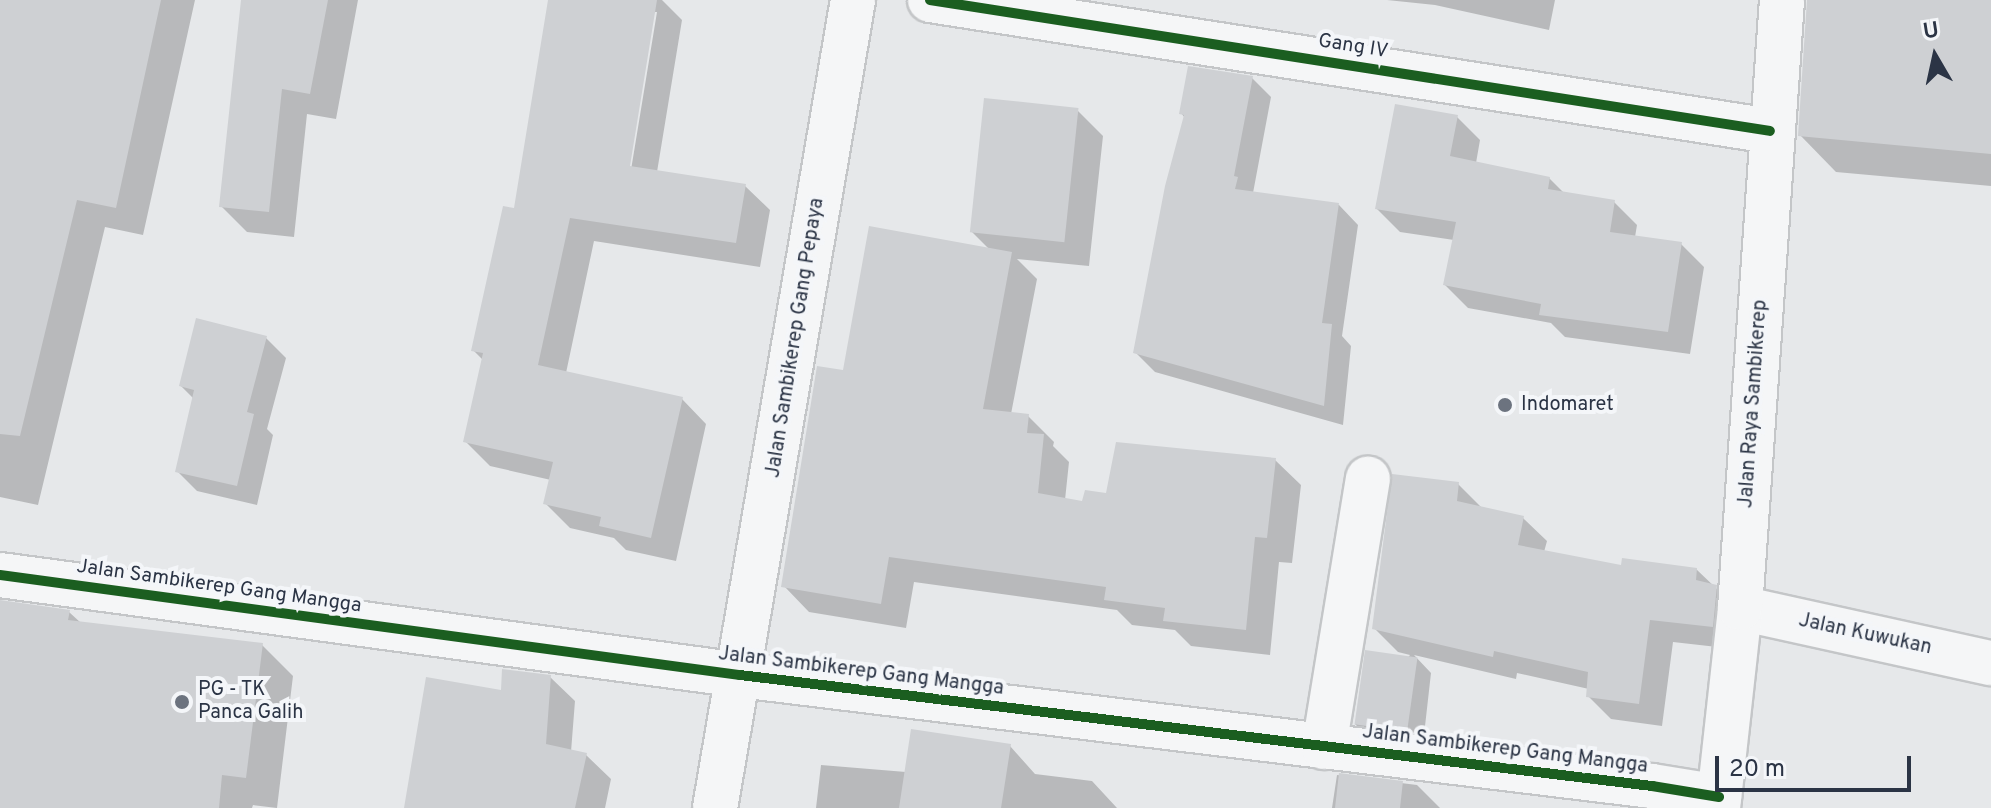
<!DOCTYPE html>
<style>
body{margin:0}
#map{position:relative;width:1991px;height:808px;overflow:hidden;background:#e6e8ea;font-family:Overpass,sans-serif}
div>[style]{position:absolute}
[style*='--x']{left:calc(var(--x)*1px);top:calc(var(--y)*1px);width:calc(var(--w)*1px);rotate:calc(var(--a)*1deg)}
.shadow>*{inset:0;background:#0003}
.building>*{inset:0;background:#ced0d3;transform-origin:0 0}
.roads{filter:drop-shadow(2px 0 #c4c6c8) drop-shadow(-2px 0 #c4c6c8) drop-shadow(0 2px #c4c6c8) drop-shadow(0 -2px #c4c6c8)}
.minor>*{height:44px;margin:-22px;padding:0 22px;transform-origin:22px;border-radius:22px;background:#f5f6f7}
.tertiary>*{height:44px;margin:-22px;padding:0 22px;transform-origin:22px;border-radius:22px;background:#f5f6f7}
.cycleway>*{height:10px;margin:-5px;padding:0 5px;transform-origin:5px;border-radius:5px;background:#1b5e20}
.dots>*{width:22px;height:22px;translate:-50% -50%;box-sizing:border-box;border:4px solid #f4f6f9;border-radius:50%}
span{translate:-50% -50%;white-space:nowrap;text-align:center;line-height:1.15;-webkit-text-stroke:8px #f4f6f9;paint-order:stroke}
.street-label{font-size:20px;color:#2b3445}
.poi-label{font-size:20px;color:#2b3445}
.left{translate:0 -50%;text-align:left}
.north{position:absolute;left:1895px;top:16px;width:80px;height:80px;-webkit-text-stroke:6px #f4f6f9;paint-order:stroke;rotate:351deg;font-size:22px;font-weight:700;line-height:32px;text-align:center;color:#2b3445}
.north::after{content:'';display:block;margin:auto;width:28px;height:36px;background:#2b3445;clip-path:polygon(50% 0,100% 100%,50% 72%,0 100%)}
.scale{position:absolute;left:1715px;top:756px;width:196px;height:36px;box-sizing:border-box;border:4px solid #2b3445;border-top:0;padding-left:10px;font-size:24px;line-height:28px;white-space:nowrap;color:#2b3445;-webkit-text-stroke:6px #f4f6f9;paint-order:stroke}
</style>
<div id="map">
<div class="shadow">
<div style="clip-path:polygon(0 0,195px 0,143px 235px,105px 227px,38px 505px,0 497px)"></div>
<div style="clip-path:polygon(243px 0,358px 0,336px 119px,307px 114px,294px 237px,247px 232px,221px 206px)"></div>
<div style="clip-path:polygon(evenodd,550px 0,662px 0,682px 20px,657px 172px,745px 186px,770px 210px,760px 267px,594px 241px,566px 373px,682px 399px,706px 424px,676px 561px,626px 550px,614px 538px,570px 528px,546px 504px,551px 480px,490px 466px,465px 441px,483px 360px,473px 350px,515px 211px,550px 0,653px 12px,657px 12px,630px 176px,626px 176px,653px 12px)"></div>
<div style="clip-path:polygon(1387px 0,1555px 0,1549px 30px,1435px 5px)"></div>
<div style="clip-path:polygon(1809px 0,1991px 0,1991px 186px,1836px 172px,1800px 135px)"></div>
<div style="clip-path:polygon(1252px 78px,1271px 97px,1253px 193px,1339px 205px,1358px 225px,1342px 336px,1351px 346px,1343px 425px,1155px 372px,1135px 352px,1185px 118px,1181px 113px)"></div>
<div style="clip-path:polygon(1077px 110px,1103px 136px,1089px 266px,1017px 259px,1037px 279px,1011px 414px,1028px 416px,1054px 442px,1053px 446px,1069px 462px,1065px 500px,1083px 504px,1108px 495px,1275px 460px,1301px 485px,1292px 563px,1279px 562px,1270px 655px,1191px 646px,1175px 630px,1132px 625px,1117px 610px,914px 582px,906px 628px,809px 612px,784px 586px,844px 372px,990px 250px,972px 232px)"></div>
<div style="clip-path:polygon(1457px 117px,1480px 140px,1476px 163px,1549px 178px,1565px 194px,1614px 202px,1637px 225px,1635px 237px,1681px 244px,1704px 267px,1690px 354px,1565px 337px,1551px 323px,1468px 308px,1445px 285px,1454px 240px,1400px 232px,1377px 209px)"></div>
<div style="clip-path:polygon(266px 338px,286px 358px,267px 429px,273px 435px,257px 505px,197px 491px,177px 471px,194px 399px,181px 386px)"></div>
<div style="clip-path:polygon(1458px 484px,1481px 507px,1523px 518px,1547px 541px,1544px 552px,1622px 568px,1696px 569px,1739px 610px,1735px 649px,1673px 642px,1662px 726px,1611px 719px,1588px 696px,1589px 689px,1517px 673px,1516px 679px,1414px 655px,1431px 673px,1423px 744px,1369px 738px,1355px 724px,1410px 655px,1398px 652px,1374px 628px)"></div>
<div style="clip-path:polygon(0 601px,69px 612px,81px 623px,262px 645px,293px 676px,277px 808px,253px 805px,252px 808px,0 808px)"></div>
<div style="clip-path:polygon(550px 677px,575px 701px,571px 752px,586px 755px,611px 779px,605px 808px,406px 808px,502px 692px)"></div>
<div style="clip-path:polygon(1010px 746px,1035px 774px,1092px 781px,1117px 808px,816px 808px,821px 765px,906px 772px)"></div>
<div style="clip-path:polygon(1337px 775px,1417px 785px,1440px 808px,1332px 808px)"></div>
</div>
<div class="building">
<div style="clip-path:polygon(0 0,161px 0,116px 208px,77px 200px,20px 436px,0 434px)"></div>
<div style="clip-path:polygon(241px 0,328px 0,310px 94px,282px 89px,269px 212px,219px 207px)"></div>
<div style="clip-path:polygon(548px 0,657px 0,630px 166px,746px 184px,736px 243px,570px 218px,538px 365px,683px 397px,651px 538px,599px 526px,601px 517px,543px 504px,553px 462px,463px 442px,483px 353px,471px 351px,503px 206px,514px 208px)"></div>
<div style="clip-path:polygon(1807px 0,1991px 0,1991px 154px,1798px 136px)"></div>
<div style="clip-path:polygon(1188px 66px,1253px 76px,1234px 176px,1238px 177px,1235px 189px,1339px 203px,1322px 323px,1332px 324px,1324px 406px,1133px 353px,1165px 186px,1184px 115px,1179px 114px)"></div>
<div style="left:984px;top:98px;width:95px;height:135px;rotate:6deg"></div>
<div style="clip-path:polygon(1395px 104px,1458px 115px,1450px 156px,1550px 177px,1548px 189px,1615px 200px,1610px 232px,1682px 242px,1668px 332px,1539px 315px,1541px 304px,1443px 285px,1456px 222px,1375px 209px)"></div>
<div style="clip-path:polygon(869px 226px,1012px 252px,983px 409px,1029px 414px,1027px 433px,1044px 434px,1038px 493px,1082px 501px,1085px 490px,1106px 493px,1116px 442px,1276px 458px,1267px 538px,1255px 537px,1246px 630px,1163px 621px,1165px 608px,1104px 600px,1106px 587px,889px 557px,881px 604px,781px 587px,817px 366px,843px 370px)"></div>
<div style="clip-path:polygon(196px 318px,267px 336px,247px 412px,254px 414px,237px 486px,175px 472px,194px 390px,179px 386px)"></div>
<div style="clip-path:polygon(1392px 474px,1459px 482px,1457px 501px,1524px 516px,1518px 545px,1621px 565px,1622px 558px,1697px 568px,1696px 580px,1717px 585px,1713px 627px,1650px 620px,1639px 704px,1586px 697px,1588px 672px,1494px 651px,1493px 657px,1372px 629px)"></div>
<div style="clip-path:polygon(0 600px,70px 610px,68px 620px,263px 643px,246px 778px,222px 775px,219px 808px,0 808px)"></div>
<div style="left:1365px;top:650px;width:53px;height:75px;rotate:8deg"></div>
<div style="clip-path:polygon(502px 669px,551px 675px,546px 744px,587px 753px,575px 808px,404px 808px,426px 677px,501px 690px)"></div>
<div style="clip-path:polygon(911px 729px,1011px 744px,1001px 808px,899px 808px)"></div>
<div style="clip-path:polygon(1339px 773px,1403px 781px,1400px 808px,1335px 808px)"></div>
</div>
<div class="roads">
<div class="minor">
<div style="--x:930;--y:0;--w:850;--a:8.86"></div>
<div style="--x:0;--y:575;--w:747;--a:7.7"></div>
<div style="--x:740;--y:675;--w:919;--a:6.94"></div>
<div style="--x:1652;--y:786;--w:68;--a:9.3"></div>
<div style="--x:1740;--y:608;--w:257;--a:12.4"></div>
<div style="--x:1324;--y:747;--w:272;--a:-80.7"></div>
<div style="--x:715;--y:808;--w:820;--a:-80.31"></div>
</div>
<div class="tertiary">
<div style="--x:1718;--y:808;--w:201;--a:-83.7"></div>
<div style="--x:1740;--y:608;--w:609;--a:-86.05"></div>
</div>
</div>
<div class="cycleway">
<div style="--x:930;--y:0;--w:850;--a:8.86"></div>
<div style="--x:0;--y:575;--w:747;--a:7.7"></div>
<div style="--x:740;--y:675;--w:919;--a:6.94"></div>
<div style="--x:1652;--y:786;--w:68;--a:9.3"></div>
</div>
<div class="dots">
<div style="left:1505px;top:405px;background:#6c737f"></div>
<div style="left:182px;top:702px;background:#6c737f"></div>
</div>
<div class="street-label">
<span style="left:1353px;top:47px;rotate:9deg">Gang IV</span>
<span style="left:796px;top:338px;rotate:-81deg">Jalan Sambikerep Gang Pepaya</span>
<span style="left:1754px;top:404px;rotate:-86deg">Jalan Raya Sambikerep</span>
<span style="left:219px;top:587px;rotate:8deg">Jalan Sambikerep Gang Mangga</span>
<span style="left:1865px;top:635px;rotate:12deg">Jalan Kuwukan</span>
<span style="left:861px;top:672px;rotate:7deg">Jalan Sambikerep Gang Mangga</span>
<span style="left:1505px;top:750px;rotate:7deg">Jalan Sambikerep Gang Mangga</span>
</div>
<div class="poi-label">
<span class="left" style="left:1521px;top:405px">Indomaret</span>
<span class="left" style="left:198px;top:702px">PG - TK<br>Panca Galih</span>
</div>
<div class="north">U</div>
<div class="scale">20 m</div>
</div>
